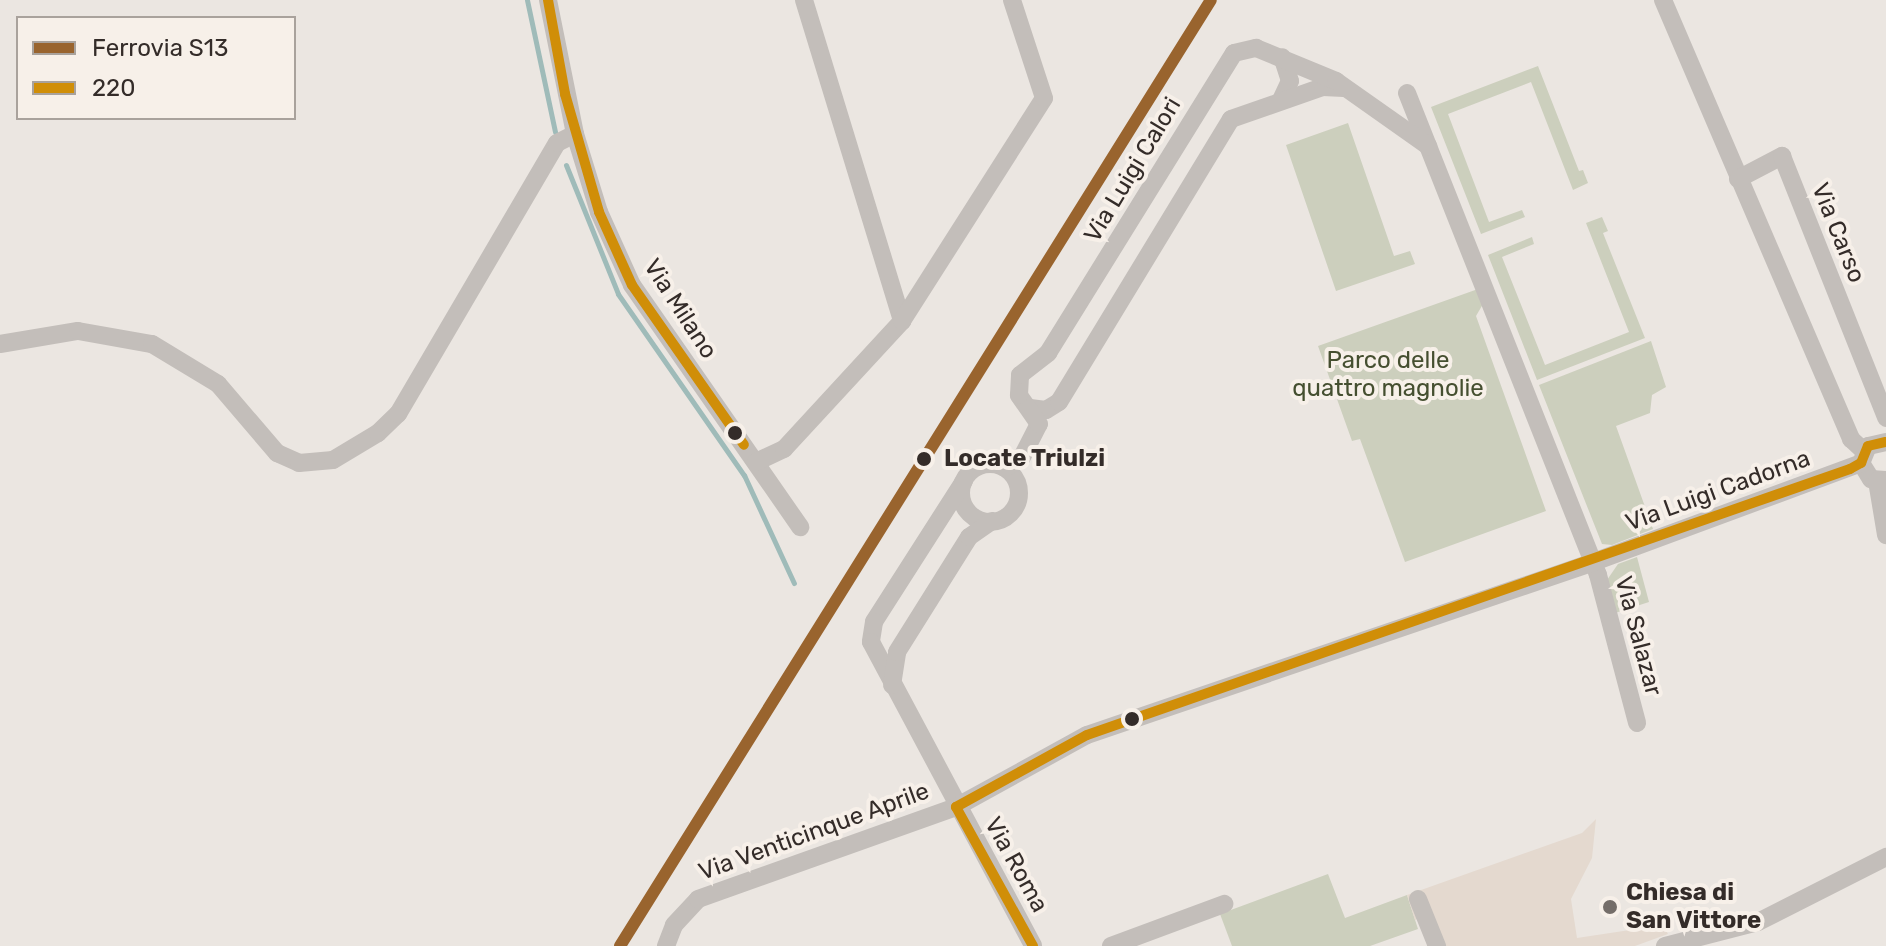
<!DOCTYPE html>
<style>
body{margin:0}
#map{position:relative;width:1886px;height:946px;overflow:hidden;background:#ebe6e1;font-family:Rubik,sans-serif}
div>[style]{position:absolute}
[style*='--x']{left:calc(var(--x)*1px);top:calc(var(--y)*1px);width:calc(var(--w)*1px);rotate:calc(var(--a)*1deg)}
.green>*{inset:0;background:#cccfbd}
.plaza>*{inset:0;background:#e4d9cf}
.stream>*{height:5px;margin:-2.5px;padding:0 2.5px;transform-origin:2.5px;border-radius:2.5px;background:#9fbbb9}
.street>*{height:18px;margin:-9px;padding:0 9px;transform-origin:9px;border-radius:9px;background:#c3beba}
.street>.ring{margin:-9px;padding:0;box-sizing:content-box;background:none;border:18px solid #c3beba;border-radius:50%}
.bus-1>*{height:10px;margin:-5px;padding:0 5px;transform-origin:5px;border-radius:5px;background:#d08e08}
.rail-1>*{height:12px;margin:-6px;padding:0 6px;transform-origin:6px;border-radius:6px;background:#99642e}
.dots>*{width:22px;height:22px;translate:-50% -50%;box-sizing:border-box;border:4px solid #f7f0e9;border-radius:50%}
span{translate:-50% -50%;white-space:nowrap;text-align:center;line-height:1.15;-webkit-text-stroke:8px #f7f0e9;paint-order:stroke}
.street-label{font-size:24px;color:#342c29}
.park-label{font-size:24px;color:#454f30}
.stop-label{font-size:24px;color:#342c29;font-weight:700}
.left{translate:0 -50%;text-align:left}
.poi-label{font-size:24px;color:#342c29;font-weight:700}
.legend{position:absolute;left:16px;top:16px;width:280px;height:104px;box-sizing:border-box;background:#f7f0e9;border:2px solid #a9a29c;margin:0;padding:10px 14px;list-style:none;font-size:24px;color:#342c29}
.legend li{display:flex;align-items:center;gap:16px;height:40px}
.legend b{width:40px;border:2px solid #a9a29c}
</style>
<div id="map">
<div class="green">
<div style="clip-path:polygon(1538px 66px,1579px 171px,1583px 170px,1588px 183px,1573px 190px,1531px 82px,1448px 114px,1489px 222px,1522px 210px,1525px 217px,1481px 234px,1431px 107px)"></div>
<div style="clip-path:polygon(1348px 123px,1394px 256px,1410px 251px,1415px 264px,1336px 291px,1286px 145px)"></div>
<div style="clip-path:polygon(1602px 217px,1608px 231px,1603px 233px,1645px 338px,1537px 380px,1488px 255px,1532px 237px,1534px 244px,1502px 257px,1545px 365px,1629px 332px,1586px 223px)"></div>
<div style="clip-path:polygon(1478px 289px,1483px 304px,1476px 316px,1546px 511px,1405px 562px,1360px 439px,1352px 441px,1318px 346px)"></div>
<div style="clip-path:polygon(1651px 341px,1666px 387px,1652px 395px,1650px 413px,1616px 426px,1653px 529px,1612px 545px,1602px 544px,1539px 385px)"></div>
<div style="clip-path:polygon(1637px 557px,1649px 602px,1615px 613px,1607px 580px,1618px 564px)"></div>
<div style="clip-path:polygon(1328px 874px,1345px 918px,1407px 895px,1418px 929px,1370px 946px,1232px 946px,1220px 914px)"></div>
</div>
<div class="plaza">
<div style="clip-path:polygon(1596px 819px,1592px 858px,1571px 899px,1577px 938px,1663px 925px,1668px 934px,1635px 946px,1444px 946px,1430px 914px,1415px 920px,1407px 895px,1582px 833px)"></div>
</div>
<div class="stream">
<div style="--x:527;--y:0;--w:135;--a:78"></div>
<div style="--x:566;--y:165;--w:139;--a:68"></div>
<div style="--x:618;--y:294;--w:221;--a:55.2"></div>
<div style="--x:744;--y:475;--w:119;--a:65.2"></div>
</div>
<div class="street">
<div style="--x:548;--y:0;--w:137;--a:78.6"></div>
<div style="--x:575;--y:134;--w:82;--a:72.9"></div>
<div style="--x:599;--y:212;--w:80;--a:65.7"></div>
<div style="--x:632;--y:285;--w:295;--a:55.2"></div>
<div style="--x:804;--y:0;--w:336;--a:73"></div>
<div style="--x:1663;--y:0;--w:478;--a:66.8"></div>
<div style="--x:1851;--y:439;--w:18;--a:43"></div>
<div style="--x:1407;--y:93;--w:518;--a:68.38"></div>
<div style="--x:1598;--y:575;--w:153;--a:75.2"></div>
<div style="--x:1281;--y:100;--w:21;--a:-65"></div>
<div style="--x:1290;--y:81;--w:25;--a:-108"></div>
<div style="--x:1738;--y:179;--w:50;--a:-27.6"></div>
<div style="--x:1782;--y:156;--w:282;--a:68.3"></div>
<div style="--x:0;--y:344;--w:79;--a:-9.5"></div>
<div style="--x:78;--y:331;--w:75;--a:10"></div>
<div style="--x:152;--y:344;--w:77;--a:31.2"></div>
<div style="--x:218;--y:384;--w:91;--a:49.5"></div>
<div style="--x:277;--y:453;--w:24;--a:24"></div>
<div style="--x:299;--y:463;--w:34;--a:-5"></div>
<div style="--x:333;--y:460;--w:52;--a:-31"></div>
<div style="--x:378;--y:433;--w:28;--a:-44"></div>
<div style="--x:398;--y:414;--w:314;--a:-59.6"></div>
<div style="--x:557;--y:143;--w:20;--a:-27"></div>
<div style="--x:1030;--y:408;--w:16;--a:7"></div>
<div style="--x:1046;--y:410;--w:15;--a:-32"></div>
<div style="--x:1059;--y:402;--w:331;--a:-58.7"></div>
<div style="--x:1231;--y:119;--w:97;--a:-19.2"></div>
<div style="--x:1323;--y:87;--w:21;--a:3"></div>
<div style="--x:1886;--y:442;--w:18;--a:167"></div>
<div style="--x:1868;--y:446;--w:18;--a:112"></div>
<div style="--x:1861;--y:463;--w:19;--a:58"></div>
<div style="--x:1871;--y:479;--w:15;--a:4"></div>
<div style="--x:756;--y:462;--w:31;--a:-25"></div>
<div style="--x:784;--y:449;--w:174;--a:-47.3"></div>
<div style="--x:902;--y:321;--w:264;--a:-57.5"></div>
<div style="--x:1044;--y:98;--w:103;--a:-108.1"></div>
<div class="ring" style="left:961px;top:464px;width:40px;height:40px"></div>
<div style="--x:1005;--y:468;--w:18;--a:-29"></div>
<div style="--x:1021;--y:459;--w:39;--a:-63"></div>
<div style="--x:1039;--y:424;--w:35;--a:-125"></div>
<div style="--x:1019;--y:395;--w:20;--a:-87"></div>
<div style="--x:1020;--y:375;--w:36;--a:-38"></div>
<div style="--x:1048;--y:353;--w:353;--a:-58.2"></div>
<div style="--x:1234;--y:53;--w:23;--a:-13"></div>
<div style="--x:1256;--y:48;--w:87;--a:22.4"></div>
<div style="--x:1336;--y:81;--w:113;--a:35.2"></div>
<div style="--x:964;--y:481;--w:167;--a:122.6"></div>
<div style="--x:874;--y:622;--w:20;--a:99"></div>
<div style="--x:871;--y:642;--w:344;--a:61.9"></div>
<div style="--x:1877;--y:481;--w:55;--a:80.5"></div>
<div style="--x:892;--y:685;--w:33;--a:-81"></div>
<div style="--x:897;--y:652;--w:136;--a:-57.9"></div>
<div style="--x:969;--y:537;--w:28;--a:-35"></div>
<div style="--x:1418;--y:899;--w:51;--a:68"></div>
<div style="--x:666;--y:946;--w:22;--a:-69"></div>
<div style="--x:674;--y:925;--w:35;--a:-47"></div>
<div style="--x:698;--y:899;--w:274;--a:-19.6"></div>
<div style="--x:956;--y:807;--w:149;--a:-28.8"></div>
<div style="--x:1087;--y:735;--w:533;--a:-18.84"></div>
<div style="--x:1591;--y:563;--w:288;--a:-20.3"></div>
<div style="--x:1111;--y:946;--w:121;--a:-20.4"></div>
<div style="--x:1665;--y:946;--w:96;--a:-14.5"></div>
<div style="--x:1758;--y:922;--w:144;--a:-26.9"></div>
</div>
<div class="bus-1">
<div style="--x:548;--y:0;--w:96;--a:79.7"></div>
<div style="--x:565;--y:94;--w:123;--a:73.9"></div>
<div style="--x:599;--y:212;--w:80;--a:65.7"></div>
<div style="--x:632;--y:285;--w:195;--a:55"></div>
<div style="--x:1033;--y:946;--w:159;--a:-119"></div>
<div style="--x:956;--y:807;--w:149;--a:-28.8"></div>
<div style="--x:1087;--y:735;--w:808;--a:-19.22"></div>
<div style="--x:1850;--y:469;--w:13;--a:-29"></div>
<div style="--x:1861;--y:463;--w:18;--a:-68"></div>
<div style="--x:1868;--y:446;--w:18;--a:-13"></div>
</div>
<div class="rail-1">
<div style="--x:620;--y:946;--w:1115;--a:-58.01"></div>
</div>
<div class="dots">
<div style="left:735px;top:433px;background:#342c29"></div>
<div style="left:924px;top:459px;background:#342c29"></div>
<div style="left:1132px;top:719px;background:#342c29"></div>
<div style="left:1610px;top:907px;background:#746d69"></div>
</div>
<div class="street-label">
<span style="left:1133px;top:170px;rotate:-59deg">Via Luigi Calori</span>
<span style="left:1838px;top:233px;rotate:68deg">Via Carso</span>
<span style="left:680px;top:309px;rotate:57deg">Via Milano</span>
<span style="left:1718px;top:491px;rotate:-20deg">Via Luigi Cadorna</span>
<span style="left:1638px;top:636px;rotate:75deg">Via Salazar</span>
<span style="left:814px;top:832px;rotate:-20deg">Via Venticinque Aprile</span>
<span style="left:1016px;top:865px;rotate:61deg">Via Roma</span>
</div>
<div class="park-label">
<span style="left:1388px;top:375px">Parco delle<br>quattro magnolie</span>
</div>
<div class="stop-label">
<span class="left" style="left:944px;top:459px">Locate Triulzi</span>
</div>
<div class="poi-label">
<span class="left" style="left:1626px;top:907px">Chiesa di<br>San Vittore</span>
</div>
<ul class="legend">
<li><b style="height:10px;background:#99642e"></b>Ferrovia S13</li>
<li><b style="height:10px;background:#d08e08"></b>220</li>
</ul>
</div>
